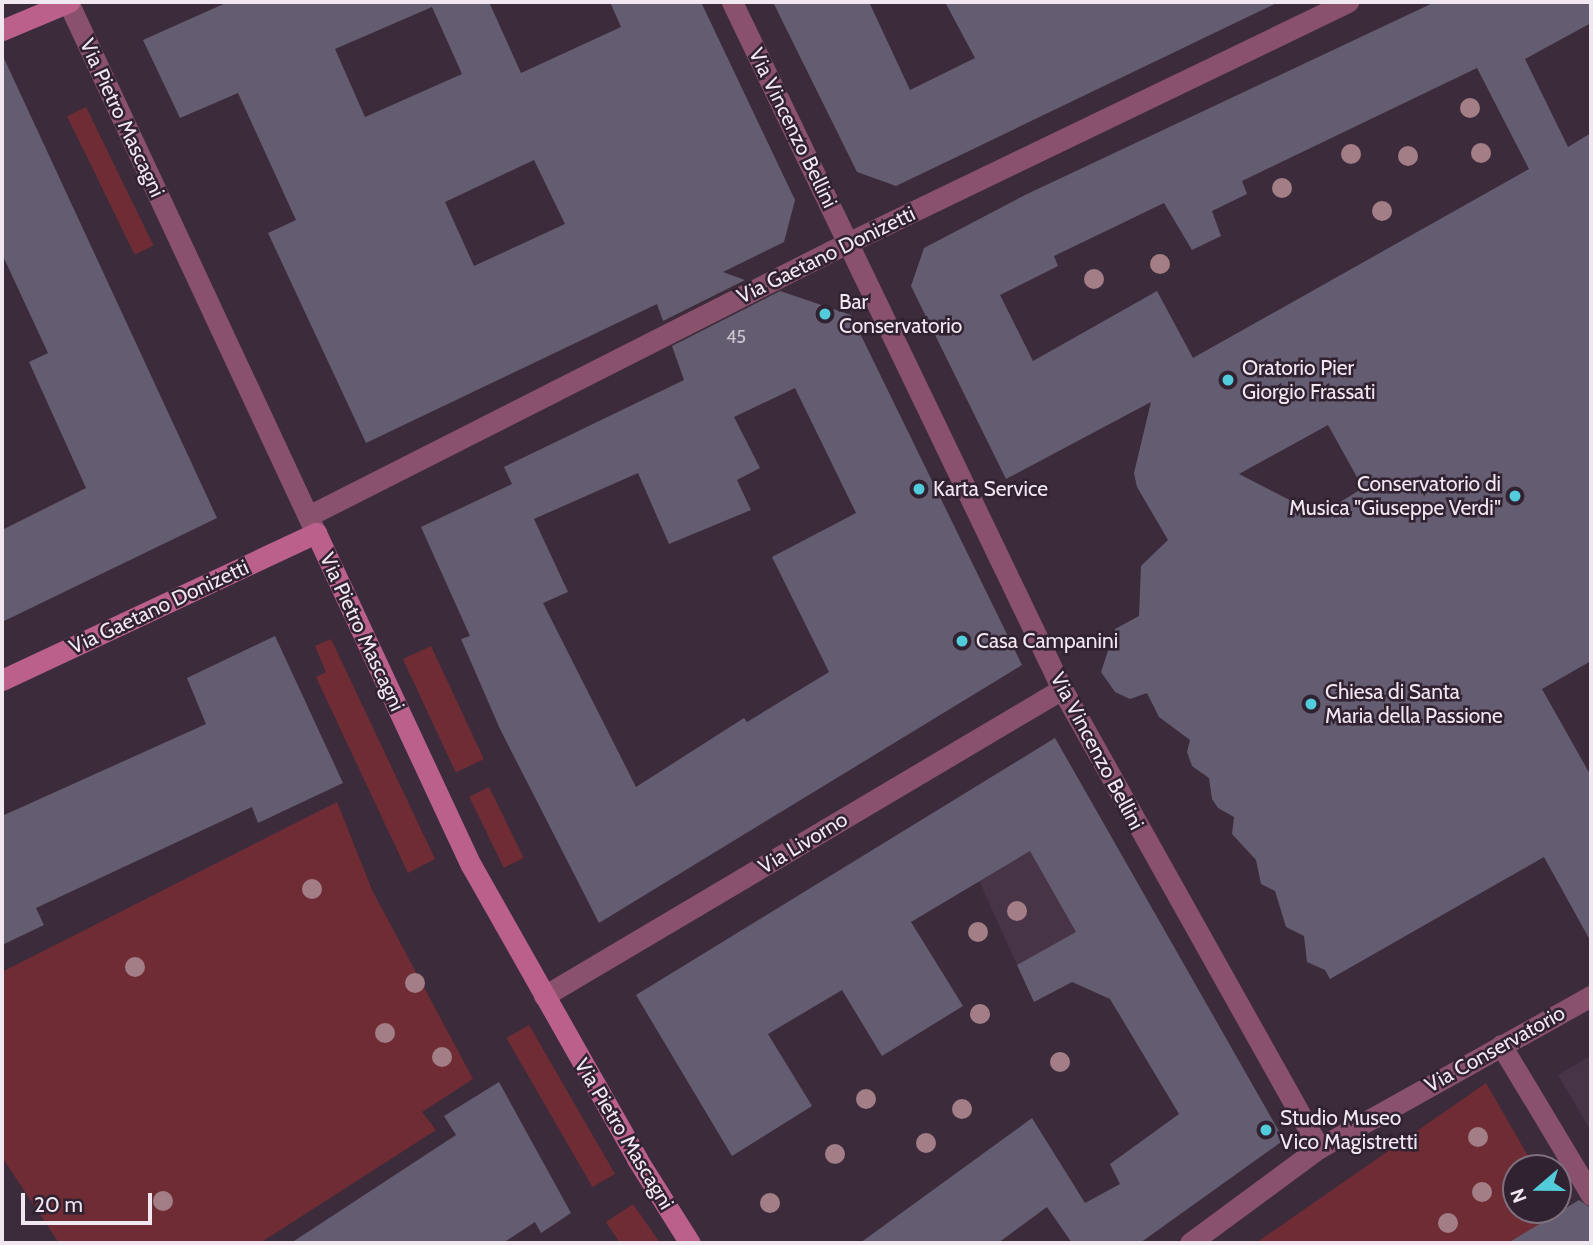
<!DOCTYPE html>
<style>
body{margin:0}
#map{position:relative;width:1593px;height:1245px;overflow:hidden;background:#3c2c3b;font-family:Cabin,sans-serif}
div>[style]{position:absolute}
[style*='--x']{left:calc(var(--x)*1px);top:calc(var(--y)*1px);width:calc(var(--w)*1px);rotate:calc(var(--a)*1deg)}
.built>*{inset:0;background:#483447}
.green>*{inset:0;background:#6f2c34;transform-origin:0 0}
.building>*{inset:0;background:#645c71}
.street>*{height:21px;margin:-10.5px;padding:0 10.5px;transform-origin:10.5px;border-radius:10.5px;background:#8a516c}
.secondary>*{height:21px;margin:-10.5px;padding:0 10.5px;transform-origin:10.5px;border-radius:10.5px;background:#ba608b}
.trees>*{width:20px;height:20px;margin:-10px;border-radius:50%;background:#a37e86}
.dots>*{width:19px;height:19px;translate:-50% -50%;box-sizing:border-box;border:4px solid #312231;border-radius:50%}
span{translate:-50% -50%;white-space:nowrap;text-align:center;line-height:1.15;-webkit-text-stroke:5px #312231;paint-order:stroke}
.number-label{font-size:18px;color:#cec4d0}
.number-label span{-webkit-text-stroke-width:0}
.street-label{font-size:21px;color:#f1e7f0}
.poi-label{font-size:21px;color:#f1e7f0}
.left{translate:0 -50%;text-align:left}
.right{translate:-100% -50%;text-align:right}
.frame{position:absolute;inset:0;border:4px solid #f1e7f0;pointer-events:none}
.north{position:absolute;left:1502px;top:1154px;width:70px;height:70px;box-sizing:border-box;background:#312231;border:2px solid #7e717d;border-radius:50%;rotate:250deg;font-size:19px;font-weight:700;line-height:28px;text-align:center;color:#f1e7f0}
.north::after{content:'';display:block;margin:auto;width:24px;height:32px;background:#52cbda;clip-path:polygon(50% 0,100% 100%,50% 72%,0 100%)}
.scale{position:absolute;left:21px;top:1193px;width:131px;height:32px;box-sizing:border-box;border:4px solid #f1e7f0;border-top:0;padding-left:9px;font-size:21px;line-height:24px;white-space:nowrap;color:#f1e7f0;-webkit-text-stroke:5px #312231;paint-order:stroke}
</style>
<div id="map">
<div class="built">
<div style="clip-path:polygon(1055px 738px,1142px 891px,1093px 921px,1034px 1002px,946px 808px)"></div>
<div style="clip-path:polygon(1591px 1056px,1591px 1131px,1558px 1075px)"></div>
</div>
<div class="green">
<div style="left:86px;top:107px;width:154px;height:21px;rotate:64deg"></div>
<div style="clip-path:polygon(331px 639px,435px 859px,408px 873px,316px 677px,326px 672px,315px 646px)"></div>
<div style="left:431px;top:646px;width:125px;height:31px;rotate:65deg"></div>
<div style="left:489px;top:787px;width:79px;height:22px;rotate:64deg"></div>
<div style="clip-path:polygon(337px 802px,372px 890px,473px 1079px,422px 1112px,436px 1130px,260px 1243px,59px 1243px,2px 1157px,2px 972px)"></div>
<div style="left:529px;top:1025px;width:172px;height:26px;rotate:60deg"></div>
<div style="clip-path:polygon(1486px 1083px,1535px 1168px,1516px 1168px,1516px 1210px,1558px 1207px,1561px 1212px,1508px 1243px,1256px 1243px)"></div>
<div style="clip-path:polygon(633px 1204px,660px 1243px,620px 1243px,606px 1222px)"></div>
</div>
<div class="building">
<div style="clip-path:polygon(evenodd,228px 2px,489px 2px,521px 73px,621px 27px,610px 2px,701px 2px,795px 200px,784px 242px,723px 272px,745px 280px,663px 321px,657px 304px,366px 443px,268px 233px,296px 220px,238px 93px,180px 118px,143px 40px,228px 2px,432px 7px,462px 74px,365px 117px,335px 49px,432px 7px,228px 2px,534px 160px,565px 224px,474px 266px,445px 202px,534px 160px)"></div>
<div style="clip-path:polygon(773px 2px,869px 2px,910px 90px,975px 58px,945px 2px,1279px 2px,896px 186px,857px 172px)"></div>
<div style="clip-path:polygon(evenodd,1435px 2px,1591px 2px,1591px 23px,1525px 59px,1568px 147px,1591px 133px,1591px 661px,1542px 689px,1591px 776px,1591px 942px,1544px 857px,1330px 979px,1325px 970px,1307px 962px,1304px 936px,1286px 927px,1275px 891px,1261px 884px,1256px 860px,1232px 834px,1234px 817px,1218px 808px,1212px 799px,1209px 778px,1192px 766px,1187px 752px,1190px 740px,1159px 717px,1147px 693px,1130px 699px,1115px 692px,1101px 672px,1115px 629px,1139px 616px,1141px 566px,1168px 540px,1137px 487px,1134px 473px,1151px 402px,1006px 479px,911px 286px,924px 248px,1025px 195px,1435px 2px,1477px 68px,1529px 169px,1193px 358px,1157px 291px,1033px 361px,1000px 295px,1058px 266px,1054px 256px,1164px 203px,1192px 250px,1221px 236px,1212px 211px,1247px 194px,1242px 181px,1477px 68px,1435px 2px,1328px 425px,1363px 488px,1319px 515px,1239px 474px,1328px 425px)"></div>
<div style="clip-path:polygon(2px 54px,217px 518px,2px 622px,2px 530px,86px 488px,29px 362px,48px 353px,2px 254px)"></div>
<div style="clip-path:polygon(evenodd,780px 291px,851px 315px,1022px 665px,599px 923px,500px 729px,461px 639px,470px 636px,421px 527px,512px 484px,504px 467px,684px 380px,672px 346px,780px 291px,795px 388px,856px 513px,772px 557px,829px 672px,747px 722px,744px 718px,636px 787px,543px 603px,568px 592px,534px 519px,638px 473px,669px 544px,751px 510px,737px 480px,760px 468px,734px 417px,795px 388px)"></div>
<div style="clip-path:polygon(275px 636px,343px 783px,258px 823px,252px 807px,36px 908px,44px 925px,2px 945px,2px 816px,206px 724px,187px 678px)"></div>
<div style="clip-path:polygon(1055px 738px,1284px 1140px,1140px 1243px,1072px 1243px,1047px 1207px,998px 1243px,860px 1243px,1032px 1118px,1085px 1203px,1120px 1184px,1110px 1164px,1179px 1114px,1110px 999px,1072px 982px,1034px 1002px,1017px 965px,1076px 932px,1030px 851px,911px 922px,963px 1006px,882px 1056px,842px 990px,768px 1034px,812px 1106px,732px 1156px,636px 995px)"></div>
<div style="clip-path:polygon(499px 1082px,571px 1213px,541px 1233px,535px 1222px,503px 1243px,291px 1243px,456px 1135px,444px 1116px)"></div>
<div style="clip-path:polygon(1579px 1200px,1591px 1208px,1591px 1243px,1508px 1243px)"></div>
</div>
<div class="street">
<div style="--x:68;--y:2;--w:579;--a:64.98"></div>
<div style="--x:732;--y:2;--w:762;--a:64.34"></div>
<div style="--x:1062;--y:689;--w:526;--a:60.75"></div>
<div style="--x:308;--y:516;--w:586;--a:-26.87"></div>
<div style="--x:831;--y:251;--w:574;--a:-25.72"></div>
<div style="--x:544;--y:996;--w:602;--a:-30.65"></div>
<div style="--x:1501;--y:1045;--w:175;--a:59"></div>
<div style="--x:1190;--y:1243;--w:160;--a:-36.4"></div>
<div style="--x:1319;--y:1148;--w:312;--a:-29.2"></div>
</div>
<div class="secondary">
<div style="--x:2;--y:30;--w:73;--a:-22.7"></div>
<div style="--x:2;--y:680;--w:347;--a:-25.1"></div>
<div style="--x:316;--y:533;--w:366;--a:65"></div>
<div style="--x:471;--y:865;--w:338;--a:60.5"></div>
<div style="--x:637;--y:1159;--w:99;--a:57.8"></div>
</div>
<div class="trees">
<div style="left:1470px;top:108px"></div>
<div style="left:1481px;top:153px"></div>
<div style="left:1351px;top:154px"></div>
<div style="left:1408px;top:156px"></div>
<div style="left:1282px;top:188px"></div>
<div style="left:1382px;top:211px"></div>
<div style="left:1160px;top:264px"></div>
<div style="left:1094px;top:279px"></div>
<div style="left:312px;top:889px"></div>
<div style="left:1017px;top:911px"></div>
<div style="left:978px;top:932px"></div>
<div style="left:135px;top:967px"></div>
<div style="left:415px;top:983px"></div>
<div style="left:980px;top:1014px"></div>
<div style="left:385px;top:1033px"></div>
<div style="left:442px;top:1057px"></div>
<div style="left:1060px;top:1062px"></div>
<div style="left:866px;top:1099px"></div>
<div style="left:962px;top:1109px"></div>
<div style="left:1478px;top:1137px"></div>
<div style="left:926px;top:1143px"></div>
<div style="left:835px;top:1154px"></div>
<div style="left:1482px;top:1192px"></div>
<div style="left:163px;top:1201px"></div>
<div style="left:770px;top:1203px"></div>
<div style="left:1448px;top:1223px"></div>
</div>
<div class="dots">
<div style="left:825px;top:314px;background:#52cbda"></div>
<div style="left:1228px;top:380px;background:#52cbda"></div>
<div style="left:919px;top:489px;background:#52cbda"></div>
<div style="left:1515px;top:496px;background:#52cbda"></div>
<div style="left:962px;top:641px;background:#52cbda"></div>
<div style="left:1311px;top:704px;background:#52cbda"></div>
<div style="left:1266px;top:1130px;background:#52cbda"></div>
</div>
<div class="number-label">
<span style="left:736px;top:337px">45</span>
</div>
<div class="street-label">
<span style="left:122px;top:118px;rotate:65deg">Via Pietro Mascagni</span>
<span style="left:793px;top:128px;rotate:64deg">Via Vincenzo Bellini</span>
<span style="left:826px;top:255px;rotate:-26deg">Via Gaetano Donizetti</span>
<span style="left:159px;top:607px;rotate:-25deg">Via Gaetano Donizetti</span>
<span style="left:362px;top:632px;rotate:65deg">Via Pietro Mascagni</span>
<span style="left:1097px;top:751px;rotate:62deg">Via Vincenzo Bellini</span>
<span style="left:803px;top:843px;rotate:-31deg">Via Livorno</span>
<span style="left:1495px;top:1049px;rotate:-29deg">Via Conservatorio</span>
<span style="left:624px;top:1134px;rotate:59deg">Via Pietro Mascagni</span>
</div>
<div class="poi-label">
<span class="left" style="left:839px;top:314px">Bar<br>Conservatorio</span>
<span class="left" style="left:1242px;top:380px">Oratorio Pier<br>Giorgio Frassati</span>
<span class="right" style="left:1501px;top:496px">Conservatorio di<br>Musica "Giuseppe Verdi"</span>
<span class="left" style="left:933px;top:489px">Karta Service</span>
<span class="left" style="left:976px;top:641px">Casa Campanini</span>
<span class="left" style="left:1325px;top:704px">Chiesa di Santa<br>Maria della Passione</span>
<span class="left" style="left:1280px;top:1130px">Studio Museo<br>Vico Magistretti</span>
</div>
<div class="frame"></div>
<div class="north">N</div>
<div class="scale">20 m</div>
</div>
